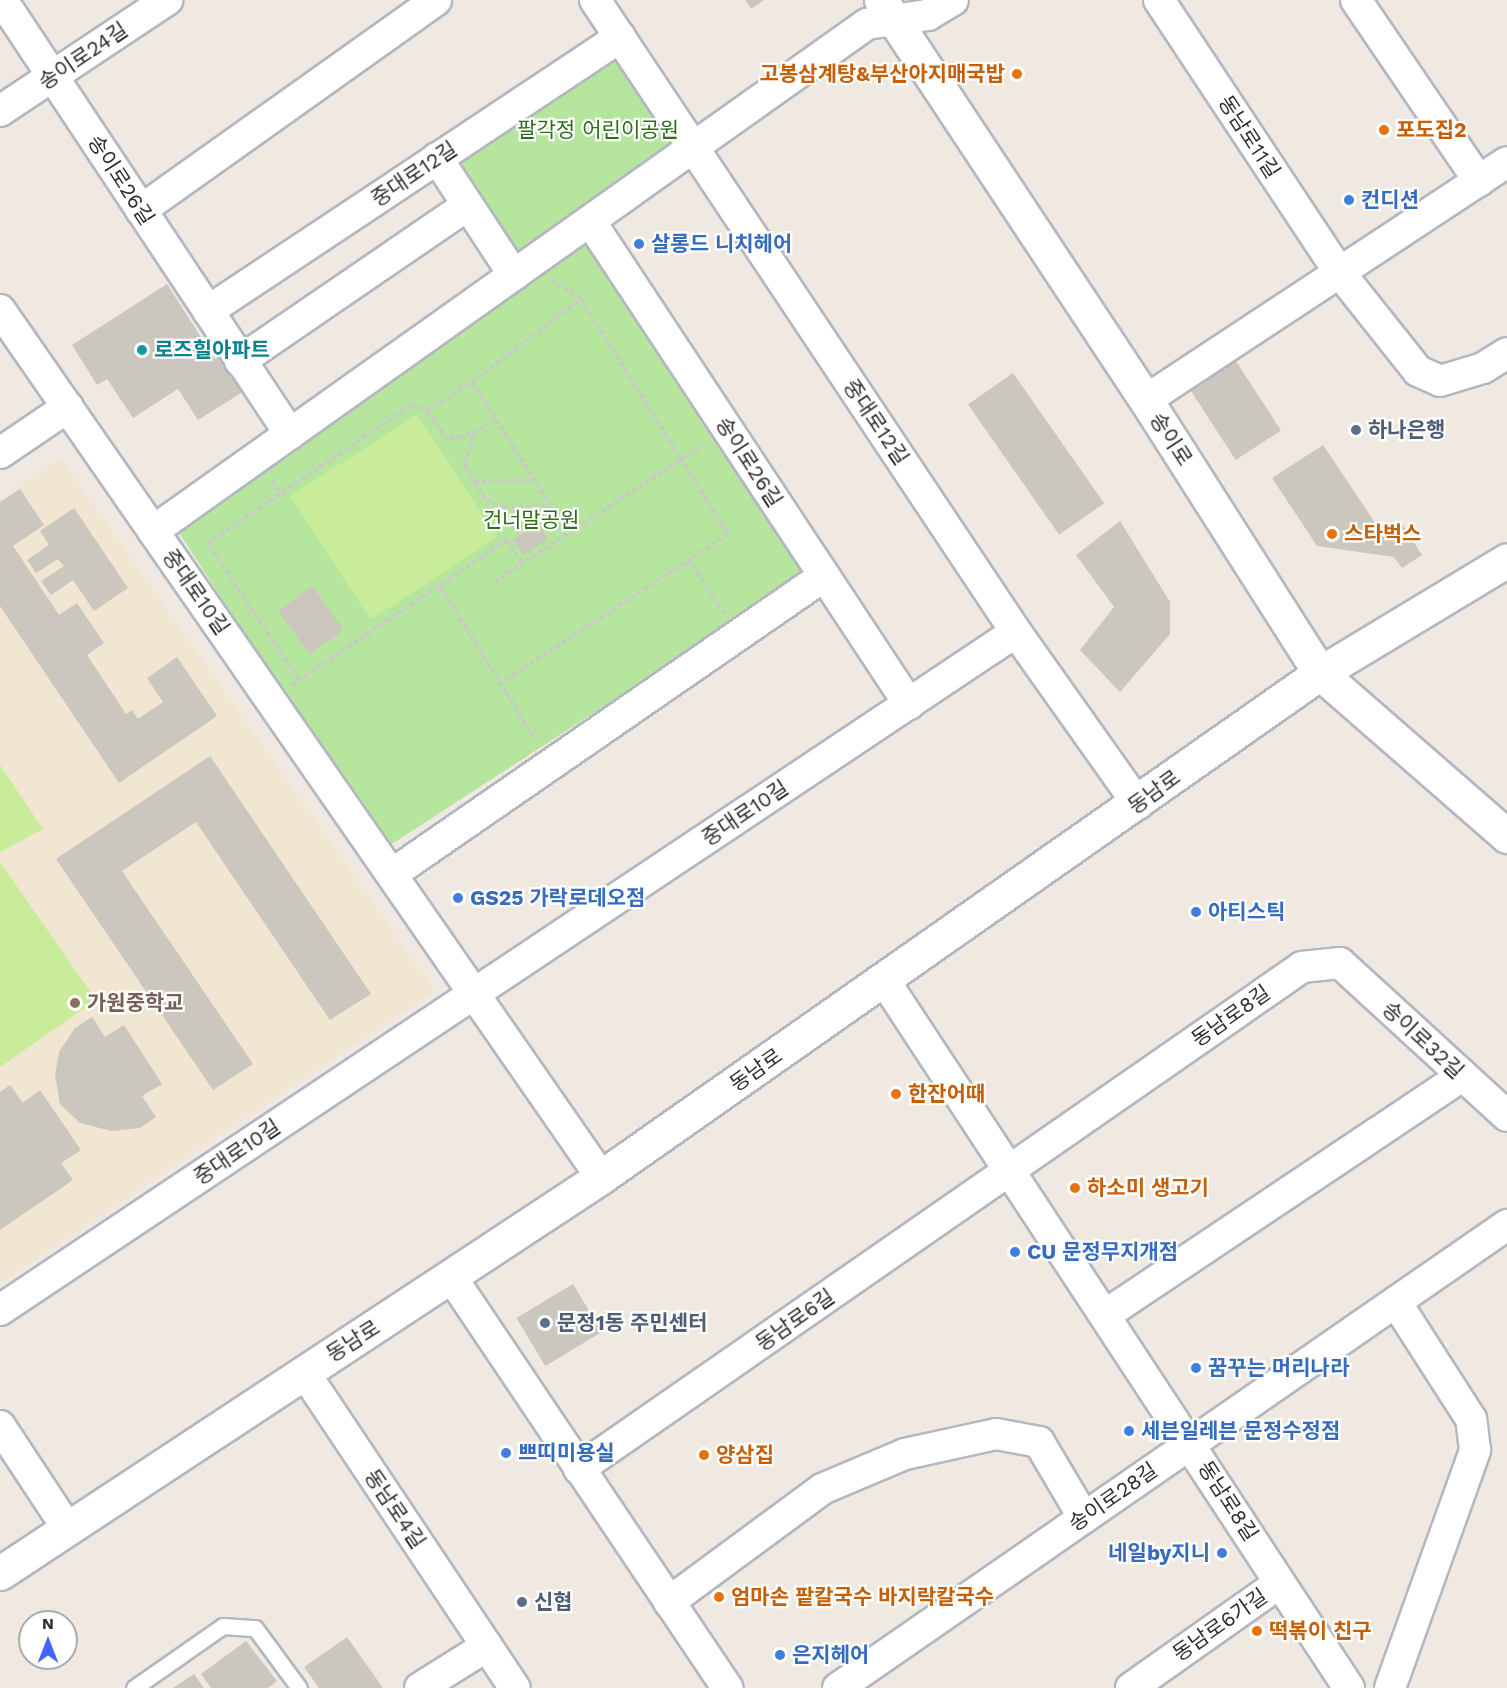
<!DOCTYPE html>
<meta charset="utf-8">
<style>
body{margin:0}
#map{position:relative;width:1507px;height:1688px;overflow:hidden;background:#efe9e1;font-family:"Work Sans","Noto Sans KR",sans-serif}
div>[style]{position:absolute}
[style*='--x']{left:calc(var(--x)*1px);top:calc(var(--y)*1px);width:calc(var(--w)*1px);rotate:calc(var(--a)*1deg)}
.education>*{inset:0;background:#f0e6d1}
.green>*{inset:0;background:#b6e59e;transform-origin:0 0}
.pitch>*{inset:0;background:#c9ec9a;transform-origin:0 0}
.building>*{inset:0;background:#cbc7bf;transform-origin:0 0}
.path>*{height:4px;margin-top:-2px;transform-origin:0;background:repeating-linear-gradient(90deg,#c9c9c9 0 4.5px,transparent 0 7.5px)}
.roads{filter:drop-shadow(2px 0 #b4b7c1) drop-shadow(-2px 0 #b4b7c1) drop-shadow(0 2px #b4b7c1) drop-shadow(0 -2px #b4b7c1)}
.lane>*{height:15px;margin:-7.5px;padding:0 7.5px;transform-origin:7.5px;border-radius:7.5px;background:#fff}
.street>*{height:30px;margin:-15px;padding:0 15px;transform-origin:15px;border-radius:15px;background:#fff}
.secondary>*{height:33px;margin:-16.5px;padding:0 16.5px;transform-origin:16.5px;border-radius:16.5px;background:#fff}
.dots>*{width:16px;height:16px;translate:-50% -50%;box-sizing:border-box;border:3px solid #fff;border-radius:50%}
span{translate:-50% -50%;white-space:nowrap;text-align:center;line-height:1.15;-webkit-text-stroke:4.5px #fff;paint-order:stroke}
.street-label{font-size:21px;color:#2e2e2e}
.food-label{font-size:21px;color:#c56008;font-weight:700}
.right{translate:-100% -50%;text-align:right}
.left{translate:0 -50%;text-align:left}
.park-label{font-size:21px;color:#2c6e1b}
.shop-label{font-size:21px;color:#366cbe;font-weight:700}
.culture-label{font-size:21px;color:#0d838f;font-weight:700}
.service-label{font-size:21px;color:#4e5e75;font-weight:700}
.education-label{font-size:21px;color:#785e54;font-weight:700}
.north{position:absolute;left:18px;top:1610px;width:60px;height:60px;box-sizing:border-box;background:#fff;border:2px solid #ababab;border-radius:50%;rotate:0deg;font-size:16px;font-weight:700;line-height:24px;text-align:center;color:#2e2e2e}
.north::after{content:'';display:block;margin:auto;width:21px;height:27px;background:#4264fb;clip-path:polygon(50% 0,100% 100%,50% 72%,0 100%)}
</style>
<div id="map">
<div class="education">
<div style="clip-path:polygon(61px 458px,435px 991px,0 1283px,0 499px)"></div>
</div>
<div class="green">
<div style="left:618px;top:45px;width:118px;height:204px;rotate:57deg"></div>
<div style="left:587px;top:232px;width:407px;height:506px;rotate:57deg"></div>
</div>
<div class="pitch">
<div style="left:417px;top:414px;width:147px;height:151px;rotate:57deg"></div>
<div style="clip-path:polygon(0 765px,43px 829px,0 852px)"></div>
<div style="clip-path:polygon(0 862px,96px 1000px,0 1067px)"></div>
</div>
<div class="building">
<div style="clip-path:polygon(745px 0,764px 0,751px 9px)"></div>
<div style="clip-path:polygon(167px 284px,215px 359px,223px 354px,246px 390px,198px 420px,178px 389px,133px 418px,107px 379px,97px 385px,72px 345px)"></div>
<div style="left:1232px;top:355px;width:90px;height:54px;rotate:57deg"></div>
<div style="left:1013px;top:373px;width:159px;height:55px;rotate:55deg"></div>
<div style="clip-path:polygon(1323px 445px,1382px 533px,1400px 521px,1422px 555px,1402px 568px,1394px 557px,1317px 546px,1272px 478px)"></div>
<div style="clip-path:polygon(20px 489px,44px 525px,13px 546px,59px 615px,77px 603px,104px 643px,87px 655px,126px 714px,132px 710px,138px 719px,163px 702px,147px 678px,177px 657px,217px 716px,119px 783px,0 606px,0 502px)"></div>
<div style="clip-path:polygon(74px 508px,128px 588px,94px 611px,73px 580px,51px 595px,41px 581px,64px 566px,58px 559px,36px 573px,27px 560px,49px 545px,40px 531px)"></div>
<div style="clip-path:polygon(1120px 521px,1170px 602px,1170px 634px,1120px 692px,1080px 650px,1114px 607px,1076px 555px)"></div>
<div style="left:537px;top:523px;width:19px;height:29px;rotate:55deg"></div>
<div style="left:312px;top:586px;width:54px;height:42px;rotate:54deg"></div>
<div style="clip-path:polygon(210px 756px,371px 994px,330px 1020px,196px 822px,122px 871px,253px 1064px,213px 1090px,56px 859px)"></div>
<div style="clip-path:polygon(92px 1017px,105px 1037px,124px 1025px,162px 1084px,142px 1096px,156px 1117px,140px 1128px,111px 1131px,80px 1123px,60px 1104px,55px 1075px,59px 1052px,75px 1028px)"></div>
<div style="clip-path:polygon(10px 1085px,23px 1103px,40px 1090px,81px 1150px,61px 1163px,73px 1180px,0 1230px,0 1092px)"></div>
<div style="left:573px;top:1284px;width:56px;height:66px;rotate:59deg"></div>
<div style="clip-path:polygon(347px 1637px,383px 1688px,319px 1688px,304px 1667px)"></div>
<div style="clip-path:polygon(246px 1641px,277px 1681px,268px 1688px,211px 1688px,201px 1674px)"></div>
<div style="clip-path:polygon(194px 1674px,204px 1688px,173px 1688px)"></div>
</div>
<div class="path">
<div style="--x:552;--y:280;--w:35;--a:33"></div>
<div style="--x:581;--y:299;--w:277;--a:58"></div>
<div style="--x:728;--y:534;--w:47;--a:146.3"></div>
<div style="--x:689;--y:560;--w:64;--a:56.6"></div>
<div style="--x:472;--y:382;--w:180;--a:57.5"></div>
<div style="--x:498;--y:421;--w:40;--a:156.6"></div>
<div style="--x:461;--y:437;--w:14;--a:172"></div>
<div style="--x:447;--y:439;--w:35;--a:-125"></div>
<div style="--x:427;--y:410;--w:53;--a:-31.9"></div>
<div style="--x:472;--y:382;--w:137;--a:-37.3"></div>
<div style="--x:475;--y:430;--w:35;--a:106"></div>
<div style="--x:465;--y:464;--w:20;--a:63"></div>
<div style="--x:474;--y:482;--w:60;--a:-1.9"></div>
<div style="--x:272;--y:481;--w:16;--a:55"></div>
<div style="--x:475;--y:482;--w:21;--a:59"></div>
<div style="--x:486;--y:500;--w:20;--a:24"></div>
<div style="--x:504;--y:508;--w:47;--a:-2.4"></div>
<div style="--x:495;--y:582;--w:250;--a:-33.4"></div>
<div style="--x:440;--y:586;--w:182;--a:58.2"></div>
<div style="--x:299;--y:680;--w:164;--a:-123.6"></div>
<div style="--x:208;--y:543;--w:247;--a:-34.3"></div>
<div style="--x:412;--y:404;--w:16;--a:22"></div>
<div style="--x:499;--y:684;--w:227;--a:-33.1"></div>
<div style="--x:292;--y:685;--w:258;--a:-34.1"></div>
<div style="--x:506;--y:540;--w:30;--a:57"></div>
</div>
<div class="roads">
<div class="lane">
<div style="--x:134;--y:1688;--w:108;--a:-34.9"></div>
<div style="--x:223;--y:1626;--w:32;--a:4"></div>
<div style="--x:255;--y:1628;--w:74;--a:53.7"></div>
</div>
<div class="street">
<div style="--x:2;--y:0;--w:521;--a:56.43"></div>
<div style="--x:595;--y:0;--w:759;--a:56.33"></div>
<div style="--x:1016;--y:632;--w:211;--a:54.7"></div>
<div style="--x:1159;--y:0;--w:328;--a:56.5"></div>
<div style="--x:1340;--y:273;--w:125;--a:51.5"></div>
<div style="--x:1418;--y:371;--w:24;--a:24"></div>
<div style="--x:1440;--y:381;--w:45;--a:-16.8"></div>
<div style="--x:1483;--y:368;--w:28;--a:-32"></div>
<div style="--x:1356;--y:0;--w:219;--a:55.8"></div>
<div style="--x:0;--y:111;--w:201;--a:-33.6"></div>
<div style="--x:437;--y:158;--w:140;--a:56.7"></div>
<div style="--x:141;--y:210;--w:362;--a:-35.4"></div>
<div style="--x:590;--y:221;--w:579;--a:56.56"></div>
<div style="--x:0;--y:310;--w:1055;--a:55.27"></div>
<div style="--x:208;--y:311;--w:495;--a:-33.6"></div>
<div style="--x:240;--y:361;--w:276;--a:-34.4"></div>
<div style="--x:1146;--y:400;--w:432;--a:-33.4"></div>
<div style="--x:0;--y:453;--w:82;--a:-34.1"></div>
<div style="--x:153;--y:531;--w:876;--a:-35.38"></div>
<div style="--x:867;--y:24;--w:62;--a:-8.4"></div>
<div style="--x:928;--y:15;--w:29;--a:-31"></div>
<div style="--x:392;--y:874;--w:525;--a:-34.6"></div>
<div style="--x:884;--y:980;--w:847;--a:56.7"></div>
<div style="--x:452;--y:1278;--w:494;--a:56.1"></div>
<div style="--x:0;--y:1310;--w:1221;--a:-33.72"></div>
<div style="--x:1105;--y:1315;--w:428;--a:-33.8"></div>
<div style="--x:304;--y:1372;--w:380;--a:56.3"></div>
<div style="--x:0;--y:1426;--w:120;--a:56.6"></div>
<div style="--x:579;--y:1469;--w:880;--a:-34.77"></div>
<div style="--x:1302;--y:967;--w:38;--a:-6"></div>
<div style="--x:1340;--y:963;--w:226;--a:42.5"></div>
<div style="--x:669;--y:1602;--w:190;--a:-36.4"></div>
<div style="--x:822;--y:1489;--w:90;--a:-22.9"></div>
<div style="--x:905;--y:1454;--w:93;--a:-12.4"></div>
<div style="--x:996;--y:1434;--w:44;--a:10.5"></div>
<div style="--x:1039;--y:1442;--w:88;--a:59.4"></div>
<div style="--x:420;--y:1688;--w:79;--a:-32.1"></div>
<div style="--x:838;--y:1688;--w:814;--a:-34.69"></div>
<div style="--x:1131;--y:1688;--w:182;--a:-35.2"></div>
<div style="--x:1390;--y:1688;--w:253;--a:-70.3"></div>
<div style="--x:1475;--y:1450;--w:31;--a:-97"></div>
<div style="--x:1471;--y:1419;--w:139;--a:-122.7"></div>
</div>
<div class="secondary">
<div style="--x:881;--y:0;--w:480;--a:56.5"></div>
<div style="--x:1146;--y:400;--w:324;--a:57.5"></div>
<div style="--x:1320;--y:673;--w:248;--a:41.1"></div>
<div style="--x:0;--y:1573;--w:720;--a:-33.38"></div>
<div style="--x:601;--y:1177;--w:878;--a:-35.03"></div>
<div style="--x:1320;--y:673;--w:218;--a:-31.1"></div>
</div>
</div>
<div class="dots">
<div style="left:1017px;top:74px;background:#e8710a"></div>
<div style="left:1384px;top:130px;background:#e8710a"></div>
<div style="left:1349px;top:200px;background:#3f7fe0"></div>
<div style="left:639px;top:244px;background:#3f7fe0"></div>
<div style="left:142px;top:350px;background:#0f9aa8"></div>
<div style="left:1356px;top:430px;background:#5c6f8a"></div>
<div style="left:1332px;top:534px;background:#e8710a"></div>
<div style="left:458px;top:898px;background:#3f7fe0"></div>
<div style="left:1196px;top:912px;background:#3f7fe0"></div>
<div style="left:75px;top:1003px;background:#8d6e63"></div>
<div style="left:896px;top:1094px;background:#e8710a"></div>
<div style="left:1075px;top:1188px;background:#e8710a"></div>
<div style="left:1015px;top:1252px;background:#3f7fe0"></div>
<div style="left:545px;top:1323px;background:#5c6f8a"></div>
<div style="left:1196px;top:1368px;background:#3f7fe0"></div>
<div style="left:1129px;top:1431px;background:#3f7fe0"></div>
<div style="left:506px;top:1453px;background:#3f7fe0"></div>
<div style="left:704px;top:1455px;background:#e8710a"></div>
<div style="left:1222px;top:1553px;background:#3f7fe0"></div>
<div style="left:719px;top:1597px;background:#e8710a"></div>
<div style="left:522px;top:1602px;background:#5c6f8a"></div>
<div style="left:1257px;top:1631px;background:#e8710a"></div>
<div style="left:780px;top:1655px;background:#3f7fe0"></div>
</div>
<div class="street-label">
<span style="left:83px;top:56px;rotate:-34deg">송이로24길</span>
<span style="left:1249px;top:137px;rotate:57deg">동남로11길</span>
<span style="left:414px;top:174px;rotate:-34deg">중대로12길</span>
<span style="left:121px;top:180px;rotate:57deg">송이로26길</span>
<span style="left:876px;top:422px;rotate:56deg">중대로12길</span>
<span style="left:1171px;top:439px;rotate:57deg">송이로</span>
<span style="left:749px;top:462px;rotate:57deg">송이로26길</span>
<span style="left:196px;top:592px;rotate:55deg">중대로10길</span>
<span style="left:1154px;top:792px;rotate:-36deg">동남로</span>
<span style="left:745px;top:813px;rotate:-34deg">중대로10길</span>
<span style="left:1231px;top:1016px;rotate:-35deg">동남로8길</span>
<span style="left:1423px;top:1040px;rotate:43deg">송이로32길</span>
<span style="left:756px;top:1070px;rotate:-35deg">동남로</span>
<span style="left:237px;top:1152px;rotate:-34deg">중대로10길</span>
<span style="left:795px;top:1320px;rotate:-35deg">동남로6길</span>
<span style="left:353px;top:1341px;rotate:-32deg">동남로</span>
<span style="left:1113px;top:1497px;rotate:-35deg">송이로28길</span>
<span style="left:1228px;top:1501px;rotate:57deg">동남로8길</span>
<span style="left:395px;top:1509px;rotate:56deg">동남로4길</span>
<span style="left:1220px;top:1625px;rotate:-35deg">동남로6가길</span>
</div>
<div class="food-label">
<span class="right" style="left:1005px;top:74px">고봉삼계탕&amp;부산아지매국밥</span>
<span class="left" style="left:1396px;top:130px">포도집2</span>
<span class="left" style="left:1344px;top:534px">스타벅스</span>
<span class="left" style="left:908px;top:1094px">한잔어때</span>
<span class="left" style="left:1087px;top:1188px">하소미 생고기</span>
<span class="left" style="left:716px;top:1455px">양삼집</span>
<span class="left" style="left:731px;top:1597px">엄마손 팥칼국수 바지락칼국수</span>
<span class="left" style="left:1269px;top:1631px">떡볶이 친구</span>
</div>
<div class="park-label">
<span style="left:598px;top:130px">팔각정 어린이공원</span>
<span style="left:531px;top:520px">건너말공원</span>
</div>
<div class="shop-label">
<span class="left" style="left:1361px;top:200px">컨디션</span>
<span class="left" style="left:651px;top:244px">살롱드 니치헤어</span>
<span class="left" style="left:470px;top:898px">GS25 가락로데오점</span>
<span class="left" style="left:1208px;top:912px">아티스틱</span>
<span class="left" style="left:1027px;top:1252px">CU 문정무지개점</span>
<span class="left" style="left:1208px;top:1368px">꿈꾸는 머리나라</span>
<span class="left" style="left:1141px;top:1431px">세븐일레븐 문정수정점</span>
<span class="left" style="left:518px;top:1453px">쁘띠미용실</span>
<span class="right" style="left:1210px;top:1553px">네일by지니</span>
<span class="left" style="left:792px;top:1655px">은지헤어</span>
</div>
<div class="culture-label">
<span class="left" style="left:154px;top:350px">로즈힐아파트</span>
</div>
<div class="service-label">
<span class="left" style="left:1368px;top:430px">하나은행</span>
<span class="left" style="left:557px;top:1323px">문정1동 주민센터</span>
<span class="left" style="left:534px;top:1602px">신협</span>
</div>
<div class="education-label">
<span class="left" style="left:87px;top:1003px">가원중학교</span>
</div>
<div class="north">N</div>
</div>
